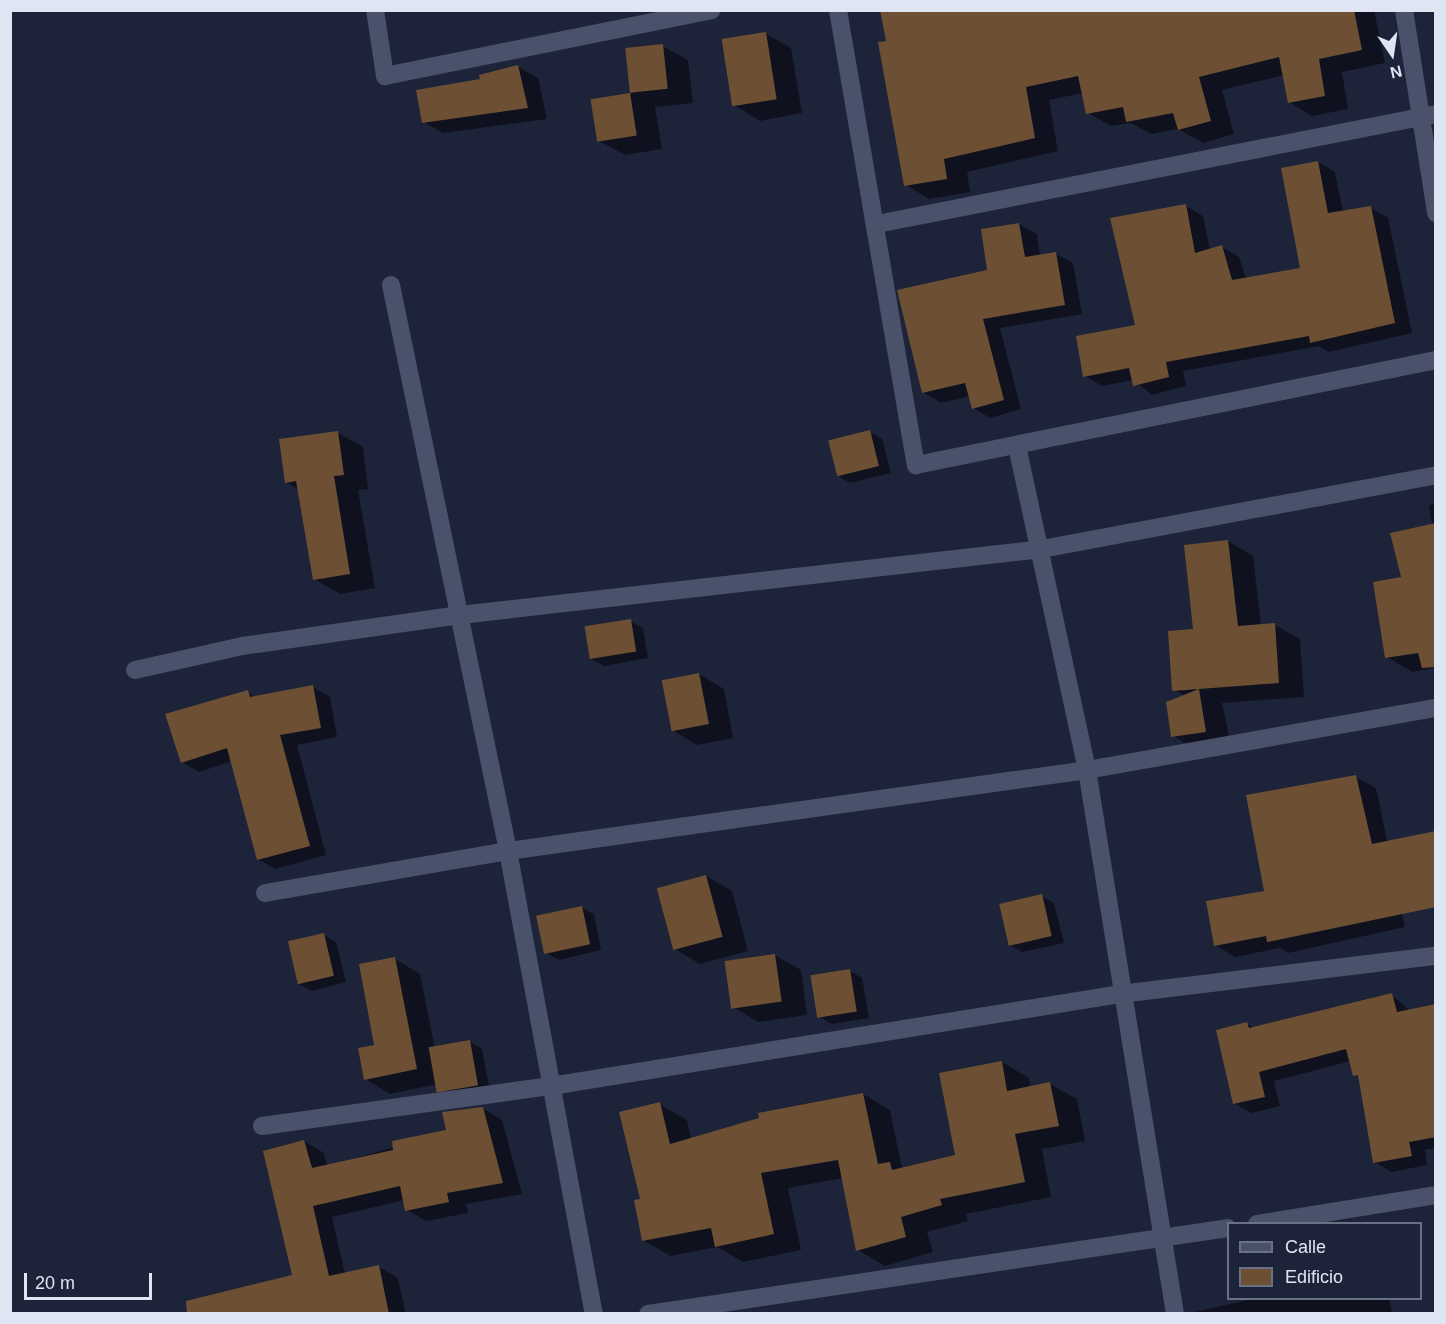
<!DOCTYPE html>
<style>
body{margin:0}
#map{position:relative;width:1446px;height:1324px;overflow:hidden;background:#1d2339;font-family:Helvetica,sans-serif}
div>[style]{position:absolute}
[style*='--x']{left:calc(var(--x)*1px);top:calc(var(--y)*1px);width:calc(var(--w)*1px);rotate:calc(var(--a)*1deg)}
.shadow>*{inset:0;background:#0007}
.building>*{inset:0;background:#6d5033;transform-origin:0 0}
.street>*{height:18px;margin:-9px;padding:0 9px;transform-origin:9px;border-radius:9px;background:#4a516a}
span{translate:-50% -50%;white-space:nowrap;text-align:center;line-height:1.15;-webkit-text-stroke:6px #1d2339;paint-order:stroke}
.frame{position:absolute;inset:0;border:12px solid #e0e5f4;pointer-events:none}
.legend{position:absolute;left:1227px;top:1222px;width:195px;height:78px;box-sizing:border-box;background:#1d2339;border:2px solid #6b7184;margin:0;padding:8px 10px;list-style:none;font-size:18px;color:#e0e5f4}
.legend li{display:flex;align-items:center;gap:12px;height:30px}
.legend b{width:30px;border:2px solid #6b7184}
.north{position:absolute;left:1362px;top:24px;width:60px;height:60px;-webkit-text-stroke:4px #1d2339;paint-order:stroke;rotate:167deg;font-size:16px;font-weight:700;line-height:24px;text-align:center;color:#e0e5f4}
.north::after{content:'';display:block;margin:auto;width:21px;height:27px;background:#e0e5f4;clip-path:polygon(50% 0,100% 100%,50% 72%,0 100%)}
.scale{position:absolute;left:24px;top:1273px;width:128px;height:27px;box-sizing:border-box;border:3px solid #e0e5f4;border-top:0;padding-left:8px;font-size:18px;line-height:21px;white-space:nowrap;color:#e0e5f4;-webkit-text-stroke:4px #1d2339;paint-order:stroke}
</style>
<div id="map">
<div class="shadow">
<div style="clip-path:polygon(882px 10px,1374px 10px,1385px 63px,1342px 72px,1348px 109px,1312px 116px,1289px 102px,1284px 75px,1222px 90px,1234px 134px,1203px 143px,1178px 129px,1151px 134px,1131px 123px,1111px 126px,1088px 113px,1083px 93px,1049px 100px,1058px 151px,967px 172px,970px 192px,929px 199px,906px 185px)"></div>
<div style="clip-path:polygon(765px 33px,791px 48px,802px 113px,760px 121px,735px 106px)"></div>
<div style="clip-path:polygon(662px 46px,688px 60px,693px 103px,655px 107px,662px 149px,625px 155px,599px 141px,592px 101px,632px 94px,627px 50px)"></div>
<div style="clip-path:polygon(518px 67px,538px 78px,547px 119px,443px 133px,423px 122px,482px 81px)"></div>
<div style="clip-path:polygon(1318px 162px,1335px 172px,1343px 212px,1371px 208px,1388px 218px,1412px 333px,1329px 352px,1319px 346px,1183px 371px,1186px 386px,1152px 395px,1133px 380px,1102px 386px,1085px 376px,1137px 326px,1186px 206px,1203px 216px,1210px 250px,1222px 247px,1239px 257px,1246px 279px,1301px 269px)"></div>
<div style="clip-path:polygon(1019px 224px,1037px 234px,1040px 256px,1055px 253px,1073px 263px,1082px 314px,1000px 328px,1021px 409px,990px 418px,973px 408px,970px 396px,941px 403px,923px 392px)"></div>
<div style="clip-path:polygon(870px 432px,882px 439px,891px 473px,850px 483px,838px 476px)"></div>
<div style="clip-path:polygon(338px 433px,363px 447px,368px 489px,358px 490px,375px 588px,340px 594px,314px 579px,299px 490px,286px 482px)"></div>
<div style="clip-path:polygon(1436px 504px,1436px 668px,1412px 672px,1387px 657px,1403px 579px,1432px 525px,1429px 505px)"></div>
<div style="clip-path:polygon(1228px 541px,1253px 556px,1261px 626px,1275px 625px,1300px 639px,1304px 697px,1222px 703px,1231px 746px,1198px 751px,1173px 736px,1185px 696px,1174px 690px)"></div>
<div style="clip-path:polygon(630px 621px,643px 628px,648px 658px,604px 666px,591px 659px)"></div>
<div style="clip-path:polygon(699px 674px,724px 689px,733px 738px,697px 745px,672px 730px)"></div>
<div style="clip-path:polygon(313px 687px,330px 697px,337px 737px,297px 745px,326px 855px,275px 869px,258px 859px,232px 761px,199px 772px,182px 762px,247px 692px,257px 698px)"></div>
<div style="clip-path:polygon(1355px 777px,1376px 788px,1405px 927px,1288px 953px,1280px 948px,1235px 957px,1215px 945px,1265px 892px)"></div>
<div style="clip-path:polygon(706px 876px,732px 891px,748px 951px,700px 964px,675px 949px)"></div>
<div style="clip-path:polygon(1041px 896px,1054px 903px,1064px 943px,1022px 952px,1010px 945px)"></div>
<div style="clip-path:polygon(581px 907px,594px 914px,601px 950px,559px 960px,546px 953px)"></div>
<div style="clip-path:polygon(324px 935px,336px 942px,346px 982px,312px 991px,299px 984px)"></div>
<div style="clip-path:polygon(775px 955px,801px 970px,807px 1015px,758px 1022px,733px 1007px)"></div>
<div style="clip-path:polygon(395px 959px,420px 974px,435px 1049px,470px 1042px,482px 1049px,490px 1091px,452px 1097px,438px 1084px,390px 1094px,365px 1079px)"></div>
<div style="clip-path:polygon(850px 971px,862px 978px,869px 1018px,832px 1024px,820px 1017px)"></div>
<div style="clip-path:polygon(1392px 995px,1410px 1011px,1436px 1005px,1436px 1148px,1425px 1150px,1427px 1165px,1391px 1172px,1375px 1162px,1360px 1079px,1351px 1061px,1274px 1081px,1280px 1106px,1251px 1113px,1234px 1103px,1247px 1024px,1255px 1028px)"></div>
<div style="clip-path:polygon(1002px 1062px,1029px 1078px,1030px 1088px,1050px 1084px,1077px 1099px,1085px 1141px,1042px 1149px,1051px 1197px,966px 1214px,968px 1221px,927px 1232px,933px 1252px,885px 1266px,858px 1250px,843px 1178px,788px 1188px,801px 1250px,743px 1262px,717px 1247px,670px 1256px,643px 1240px,642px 1201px,659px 1104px,687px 1120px,691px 1139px,863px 1094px,890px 1110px,902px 1169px,957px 1156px)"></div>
<div style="clip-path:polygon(482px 1108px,502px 1120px,522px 1194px,466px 1204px,468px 1213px,426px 1221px,407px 1210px,405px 1200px,332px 1217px,345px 1274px,379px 1267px,398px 1278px,406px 1314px,216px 1314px,294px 1276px,304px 1141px,324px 1153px,327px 1166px,448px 1132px)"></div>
<div style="clip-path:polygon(1257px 1298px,1389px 1298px,1392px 1314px,1185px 1314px)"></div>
</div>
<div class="building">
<div style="clip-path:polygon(880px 10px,1354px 10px,1362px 50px,1319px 59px,1325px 96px,1288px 103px,1279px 57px,1199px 77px,1211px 121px,1178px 130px,1173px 113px,1126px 122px,1123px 107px,1086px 114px,1078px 76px,1026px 87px,1035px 138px,944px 159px,947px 179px,904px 186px,878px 42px,886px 41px)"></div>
<div style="left:766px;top:32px;width:68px;height:45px;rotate:81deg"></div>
<div style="left:663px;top:44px;width:45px;height:38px;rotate:84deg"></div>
<div style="clip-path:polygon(518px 65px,528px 108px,422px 123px,416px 90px,480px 79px,479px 75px)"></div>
<div style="left:630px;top:93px;width:43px;height:40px;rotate:81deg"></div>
<div style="clip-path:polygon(1318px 161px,1328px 213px,1371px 206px,1395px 323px,1310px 343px,1309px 336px,1166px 362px,1169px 377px,1133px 386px,1129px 368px,1083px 377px,1076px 336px,1135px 325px,1110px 218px,1186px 204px,1195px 253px,1222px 245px,1232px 280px,1300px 268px,1281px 168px)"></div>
<div style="clip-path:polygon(1019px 223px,1025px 257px,1056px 252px,1065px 305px,983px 319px,1004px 400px,972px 409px,965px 383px,922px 393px,897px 290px,987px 270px,981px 229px)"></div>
<div style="left:870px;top:430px;width:37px;height:43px;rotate:76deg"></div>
<div style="clip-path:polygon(338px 431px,344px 475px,334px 476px,350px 574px,313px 580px,296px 481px,285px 483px,279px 439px)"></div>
<div style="clip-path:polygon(1436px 523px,1436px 667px,1422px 668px,1418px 653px,1385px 658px,1373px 582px,1401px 577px,1390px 533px)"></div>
<div style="clip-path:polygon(1228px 540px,1238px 626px,1275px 623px,1279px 683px,1172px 691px,1168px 631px,1193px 629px,1184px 545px)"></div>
<div style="left:631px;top:619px;width:33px;height:47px;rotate:81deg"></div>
<div style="left:699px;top:673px;width:52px;height:38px;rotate:79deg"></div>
<div style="clip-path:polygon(313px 685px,321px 728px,280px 735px,310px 846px,257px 860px,227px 748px,181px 763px,165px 714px,248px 690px,250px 697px)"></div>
<div style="clip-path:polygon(1199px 689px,1206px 732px,1171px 737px,1166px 702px)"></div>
<div style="clip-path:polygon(1356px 775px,1372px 844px,1436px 831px,1436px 907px,1267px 942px,1266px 936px,1214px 946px,1206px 901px,1264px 891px,1246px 795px)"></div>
<div style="left:706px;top:875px;width:64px;height:51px;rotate:75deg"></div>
<div style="left:1042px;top:894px;width:43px;height:44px;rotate:77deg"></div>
<div style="left:582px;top:906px;width:39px;height:47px;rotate:78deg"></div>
<div style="left:324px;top:933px;width:44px;height:37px;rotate:77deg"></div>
<div style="left:775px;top:954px;width:48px;height:51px;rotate:82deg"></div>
<div style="clip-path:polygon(395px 957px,417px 1069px,364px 1080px,358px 1048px,374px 1045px,359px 964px)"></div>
<div style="left:850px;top:969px;width:43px;height:40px;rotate:81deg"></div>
<div style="clip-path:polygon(1392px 993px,1397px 1012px,1436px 1004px,1436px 1137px,1409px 1142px,1412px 1156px,1373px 1163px,1358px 1075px,1353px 1076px,1346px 1049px,1259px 1072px,1265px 1097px,1233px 1104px,1216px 1030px,1247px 1022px,1249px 1028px)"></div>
<div style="left:470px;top:1040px;width:46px;height:42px;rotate:80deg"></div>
<div style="clip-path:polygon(1002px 1061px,1007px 1091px,1050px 1082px,1059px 1126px,1015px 1134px,1025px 1182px,940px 1199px,942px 1205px,901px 1217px,906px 1237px,856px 1251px,838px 1160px,761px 1173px,774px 1234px,715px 1247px,711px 1228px,642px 1241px,634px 1200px,640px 1199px,619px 1112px,660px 1102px,670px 1144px,759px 1118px,758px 1113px,863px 1093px,878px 1164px,890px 1162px,892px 1170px,955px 1155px,939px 1073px)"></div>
<div style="clip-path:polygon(483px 1107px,503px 1183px,447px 1193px,449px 1202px,405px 1211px,400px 1186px,313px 1206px,329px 1276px,379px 1265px,389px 1314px,187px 1314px,186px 1301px,292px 1275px,263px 1151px,304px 1140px,312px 1168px,393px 1150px,392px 1141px,446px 1130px,442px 1112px)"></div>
</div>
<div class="street">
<div style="--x:375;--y:10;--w:67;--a:81.4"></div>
<div style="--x:385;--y:76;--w:333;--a:-11.4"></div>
<div style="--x:838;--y:10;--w:462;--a:80.3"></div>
<div style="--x:916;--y:465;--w:530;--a:-11.42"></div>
<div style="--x:1404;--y:10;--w:206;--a:81"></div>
<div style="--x:877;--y:224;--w:570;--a:-11.13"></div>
<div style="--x:391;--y:285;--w:578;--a:78.32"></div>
<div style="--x:508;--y:851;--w:471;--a:79.5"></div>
<div style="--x:1017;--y:446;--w:331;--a:77.8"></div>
<div style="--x:1087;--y:770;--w:551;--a:80.81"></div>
<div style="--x:135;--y:670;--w:110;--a:-12.6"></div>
<div style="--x:242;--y:646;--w:220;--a:-8.1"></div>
<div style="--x:460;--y:615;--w:586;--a:-6.47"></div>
<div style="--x:1042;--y:549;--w:401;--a:-10.6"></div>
<div style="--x:265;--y:893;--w:247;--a:-9.8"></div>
<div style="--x:508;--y:851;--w:585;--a:-7.96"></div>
<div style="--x:1087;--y:770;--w:354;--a:-10.1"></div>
<div style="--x:262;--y:1126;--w:292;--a:-7.9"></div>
<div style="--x:551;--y:1086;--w:576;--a:-9.18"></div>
<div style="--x:1120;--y:994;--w:318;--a:-6.9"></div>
<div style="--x:1257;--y:1224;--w:181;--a:-9.2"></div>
<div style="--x:648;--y:1314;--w:586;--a:-8.43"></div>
</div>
<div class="frame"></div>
<ul class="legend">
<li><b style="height:8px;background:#4a516a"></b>Calle</li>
<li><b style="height:16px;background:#6d5033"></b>Edificio</li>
</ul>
<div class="north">N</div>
<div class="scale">20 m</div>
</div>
